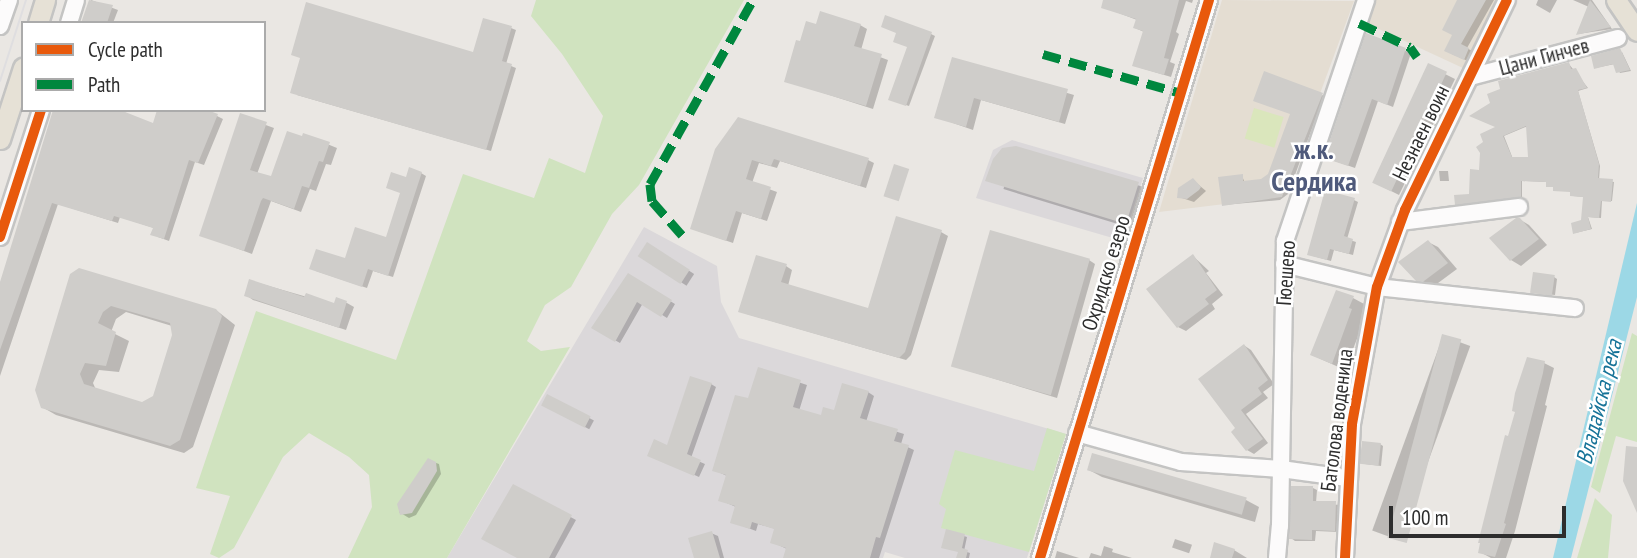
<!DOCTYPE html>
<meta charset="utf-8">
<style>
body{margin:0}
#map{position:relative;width:1637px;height:558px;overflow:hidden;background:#eae7e3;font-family:"PT Sans Narrow",sans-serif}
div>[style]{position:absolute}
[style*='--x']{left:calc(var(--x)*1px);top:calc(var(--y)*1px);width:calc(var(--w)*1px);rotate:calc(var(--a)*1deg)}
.industrial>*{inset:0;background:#dbd8da}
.education>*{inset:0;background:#e4ddd2}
.green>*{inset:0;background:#d0e3bf}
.pitch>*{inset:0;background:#dae6bc;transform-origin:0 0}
.water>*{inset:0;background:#9cd8e6}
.shadow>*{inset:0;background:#0003;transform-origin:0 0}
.building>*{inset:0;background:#cfcdca;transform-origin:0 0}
.roads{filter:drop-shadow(2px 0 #c4c4c3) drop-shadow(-2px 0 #c4c4c3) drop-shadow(0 2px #c4c4c3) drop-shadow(0 -2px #c4c4c3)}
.minor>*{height:16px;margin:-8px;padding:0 8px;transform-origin:8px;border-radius:8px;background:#fcfbfb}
.major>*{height:19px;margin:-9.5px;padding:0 9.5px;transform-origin:9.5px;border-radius:9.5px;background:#e6e1d6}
.tram>*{height:2px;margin:-1px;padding:0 1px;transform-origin:1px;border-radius:1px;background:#dfdee0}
.quiet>*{height:9px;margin-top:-4.5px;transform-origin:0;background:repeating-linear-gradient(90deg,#00873e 0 18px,transparent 0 27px)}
.cycleway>*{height:10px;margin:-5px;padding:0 5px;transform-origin:5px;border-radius:5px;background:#e8590c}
span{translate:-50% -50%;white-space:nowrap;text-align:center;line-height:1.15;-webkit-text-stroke:5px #fff;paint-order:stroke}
.street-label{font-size:21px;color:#2d2d2d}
.water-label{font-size:23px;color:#167398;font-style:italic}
.district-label{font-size:28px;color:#4f5a7b;font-weight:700}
.legend{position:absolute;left:21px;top:21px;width:245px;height:91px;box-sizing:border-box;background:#fff;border:2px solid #ababab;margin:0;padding:9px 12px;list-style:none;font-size:21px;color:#2d2d2d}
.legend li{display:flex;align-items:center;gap:14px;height:35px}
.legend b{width:35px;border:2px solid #ababab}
.scale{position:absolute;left:1389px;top:506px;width:177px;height:32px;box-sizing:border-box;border:4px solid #2d2d2d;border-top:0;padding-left:9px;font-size:21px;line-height:24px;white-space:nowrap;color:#2d2d2d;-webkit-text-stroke:5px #fff;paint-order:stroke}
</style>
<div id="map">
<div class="industrial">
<div style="clip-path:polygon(1012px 140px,1143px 178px,1123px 241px,976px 198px,993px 150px)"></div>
<div style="clip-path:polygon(644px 227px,717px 266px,721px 302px,739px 338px,1066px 434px,1027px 558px,905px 558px,885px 552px,883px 558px,447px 558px)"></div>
</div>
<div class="education">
<div style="clip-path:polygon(1222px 0,1354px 1px,1282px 197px,1159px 212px)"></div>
<div style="clip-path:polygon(1375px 0,1498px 0,1465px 69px,1368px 24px)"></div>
</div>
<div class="green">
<div style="clip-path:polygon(536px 0,744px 0,639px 185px,612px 214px,571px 287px,545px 305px,527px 341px,541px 351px,570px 347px,447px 558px,348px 558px,372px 507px,369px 475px,349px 457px,309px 433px,283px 457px,234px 548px,219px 558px,210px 554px,230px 496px,196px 488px,256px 311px,396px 360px,463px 174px,534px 198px,549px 158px,585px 173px,603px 116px,562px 54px,531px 16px)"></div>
<div style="clip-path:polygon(1632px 333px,1637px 336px,1637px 442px,1616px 436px,1600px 493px,1591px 487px)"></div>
<div style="clip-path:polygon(1047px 428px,1066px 434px,1029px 552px,941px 528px,946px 509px,939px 504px,955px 450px,1034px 471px)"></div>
<div style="clip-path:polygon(1595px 498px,1612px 515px,1608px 558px,1577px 558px)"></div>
</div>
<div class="pitch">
<div style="left:1254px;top:108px;width:31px;height:32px;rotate:17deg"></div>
</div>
<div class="water">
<div style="clip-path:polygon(1637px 203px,1637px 297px,1571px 558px,1553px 558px)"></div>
</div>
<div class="shadow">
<div style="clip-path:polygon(91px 0,118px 10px,113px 23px,83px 23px)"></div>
<div style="clip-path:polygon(1105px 0,1193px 0,1192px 3px,1186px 1px,1176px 32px,1179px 34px,1170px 62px,1175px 64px,1171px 77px,1141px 68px,1144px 32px,1135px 28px,1137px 20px,1103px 7px)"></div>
<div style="clip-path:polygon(1459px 0,1494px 0,1467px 48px,1475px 53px,1470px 62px,1452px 54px)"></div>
<div style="clip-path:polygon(1538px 0,1557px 0,1550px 13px,1536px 5px)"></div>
<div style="clip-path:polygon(1573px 0,1592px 0,1612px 29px,1578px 34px,1589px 7px)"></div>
<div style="clip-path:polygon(860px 25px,867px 29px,861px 50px,888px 60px,873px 109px,786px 81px,801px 43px,817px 26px)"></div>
<div style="clip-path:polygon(511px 28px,516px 30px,506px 64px,516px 68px,491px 151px,297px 95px,474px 54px)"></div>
<div style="clip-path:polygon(931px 34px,935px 36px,909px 106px,894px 101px,909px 47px)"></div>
<div style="clip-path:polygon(1367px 35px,1411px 53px,1393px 107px,1378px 101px,1355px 168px,1332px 160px)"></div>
<div style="clip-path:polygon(1622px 52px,1631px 71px,1620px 73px,1615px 64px,1595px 68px)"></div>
<div style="clip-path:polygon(953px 59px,1074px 95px,1065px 124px,981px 100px,973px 130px,936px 117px)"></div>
<div style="clip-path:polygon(evenodd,1569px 64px,1588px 88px,1578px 91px,1600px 166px,1599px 180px,1614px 182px,1612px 201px,1602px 201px,1601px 218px,1588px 217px,1592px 229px,1575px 233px,1582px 222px,1585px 197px,1573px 196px,1572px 192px,1548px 182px,1522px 181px,1522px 197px,1458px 204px,1471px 196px,1499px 127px,1569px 64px,1528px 126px,1530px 159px,1513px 159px,1504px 136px,1528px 126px)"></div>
<div style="clip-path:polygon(1429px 66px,1455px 79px,1399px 195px,1383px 187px)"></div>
<div style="clip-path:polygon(1322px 95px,1324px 96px,1288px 194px,1280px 200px,1223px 205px,1242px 176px,1245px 183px,1262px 181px,1269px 175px)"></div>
<div style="clip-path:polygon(56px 110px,126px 110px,124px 116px,154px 126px,159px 110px,212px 110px,211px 113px,223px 119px,204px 165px,195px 162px,169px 241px,158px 237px,154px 228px,120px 217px,118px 223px,58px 204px,0 376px,0 284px)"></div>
<div style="clip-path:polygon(241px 116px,274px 128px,257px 174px,272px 178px,305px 135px,337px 148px,331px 165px,326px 164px,316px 191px,310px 189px,301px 212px,271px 201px,252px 254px,201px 235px)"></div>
<div style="clip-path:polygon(739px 119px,868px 160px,874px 163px,866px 188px,780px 161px,777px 168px,759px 163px,752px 183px,777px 192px,767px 221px,742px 213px,733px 243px,698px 231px)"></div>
<div style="left:1016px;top:148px;width:135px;height:43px;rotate:17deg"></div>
<div style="clip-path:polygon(1439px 171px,1448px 171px,1449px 181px,1440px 181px)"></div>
<div style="clip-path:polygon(421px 173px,426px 176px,393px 277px,373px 271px,367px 288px,316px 271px,346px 261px,387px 239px,407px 179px)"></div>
<div style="clip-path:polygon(1193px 180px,1206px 191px,1194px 202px,1179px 197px)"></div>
<div style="clip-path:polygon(1354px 200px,1358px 202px,1347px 239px,1356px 242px,1353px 255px,1334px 250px,1331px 261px,1313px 256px)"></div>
<div style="clip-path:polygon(1519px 219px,1529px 225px,1547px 245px,1521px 266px,1511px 260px)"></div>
<div style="clip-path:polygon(941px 232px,948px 236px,911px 355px,906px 360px,747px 314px,786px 266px,792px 270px,788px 286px,869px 310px)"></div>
<div style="clip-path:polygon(1428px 242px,1438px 247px,1457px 269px,1434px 286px,1417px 279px)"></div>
<div style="left:648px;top:244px;width:55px;height:14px;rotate:33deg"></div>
<div style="clip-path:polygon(1193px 256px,1209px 271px,1206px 273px,1223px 295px,1212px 304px,1215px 309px,1186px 331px,1178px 327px)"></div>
<div style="clip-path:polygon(1089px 260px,1095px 264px,1057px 398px,953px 366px)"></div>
<div style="clip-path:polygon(evenodd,80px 270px,216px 310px,235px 325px,193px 447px,184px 453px,56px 415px,42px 407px,80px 270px,126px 312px,172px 326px,173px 335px,155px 397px,142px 404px,96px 390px,93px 383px,99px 370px,119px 372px,129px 341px,111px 332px,116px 319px,126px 312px)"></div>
<div style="clip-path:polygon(629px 276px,675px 304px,667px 318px,643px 303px,620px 343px,593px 328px)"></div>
<div style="clip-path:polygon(1554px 277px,1557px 279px,1555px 295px,1535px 293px)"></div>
<div style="clip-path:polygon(251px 281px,335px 305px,337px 300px,347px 303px,354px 307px,346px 330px,253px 300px,246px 295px)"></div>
<div style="clip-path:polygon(1353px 298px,1366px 305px,1362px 317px,1365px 318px,1345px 370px,1312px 355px)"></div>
<div style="left:1443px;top:336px;width:29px;height:207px;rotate:20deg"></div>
<div style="clip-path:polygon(1245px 346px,1251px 350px,1274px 384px,1263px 392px,1268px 398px,1246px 414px,1268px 443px,1254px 454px,1247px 450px,1238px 429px)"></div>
<div style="clip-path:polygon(1544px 363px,1554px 368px,1545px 405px,1547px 406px,1515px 531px,1506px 558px,1491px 558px,1480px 552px)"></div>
<div style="clip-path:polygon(759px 369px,807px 385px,799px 411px,822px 417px,868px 392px,874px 396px,866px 422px,904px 434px,901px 444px,914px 450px,879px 558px,784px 558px,787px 549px,772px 542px,776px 529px,758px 524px,756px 531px,732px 522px,736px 507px,720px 500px,727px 476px,714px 470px,750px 401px)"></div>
<div style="clip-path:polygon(711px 384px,716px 387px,691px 458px,705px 464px,699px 477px,654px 457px,668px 447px)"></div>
<div style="left:548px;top:396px;width:52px;height:10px;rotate:28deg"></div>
<div style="clip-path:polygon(1380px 444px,1383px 446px,1381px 466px,1365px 464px)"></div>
<div style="clip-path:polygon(428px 460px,439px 464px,441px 474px,416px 515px,409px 518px,399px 512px,399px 504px)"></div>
<div style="clip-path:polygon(1089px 470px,1246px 500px,1259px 507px,1255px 522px,1102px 477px)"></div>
<div style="clip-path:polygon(514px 486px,576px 520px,555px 558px,520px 558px)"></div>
<div style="clip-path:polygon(1313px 488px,1317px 490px,1316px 503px,1340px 505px,1339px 532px,1316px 531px,1315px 541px,1295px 541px,1291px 538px)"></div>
<div style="clip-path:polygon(948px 531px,967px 537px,964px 551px,970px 553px,969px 558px,958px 558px,959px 552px)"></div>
<div style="clip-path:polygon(711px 533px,718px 536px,724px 558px,696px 558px)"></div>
<div style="left:1175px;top:539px;width:18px;height:9px;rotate:19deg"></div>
<div style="clip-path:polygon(1104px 546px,1113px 549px,1112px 552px,1132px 558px,1089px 558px,1091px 553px,1101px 556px)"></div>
<div style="clip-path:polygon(1234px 550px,1247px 558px,1212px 558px)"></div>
<div style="clip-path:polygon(1057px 551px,1079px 558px,1055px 558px)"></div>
</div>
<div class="building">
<div style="clip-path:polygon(89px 0,113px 5px,107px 23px,81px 23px)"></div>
<div style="clip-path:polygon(1103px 0,1179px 0,1164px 58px,1169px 59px,1164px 75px,1132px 66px,1143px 31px,1133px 28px,1136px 19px,1101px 8px)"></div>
<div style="clip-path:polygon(1457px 0,1486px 0,1461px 44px,1469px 48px,1464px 60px,1444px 51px,1452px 35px,1442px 30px)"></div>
<div style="clip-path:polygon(1590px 0,1611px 27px,1576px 35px)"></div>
<div style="clip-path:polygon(306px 2px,473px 52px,483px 18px,512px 26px,502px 61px,512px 64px,486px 150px,290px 93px,300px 58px,291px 55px)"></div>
<div style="clip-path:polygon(820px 11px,861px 24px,854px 46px,882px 54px,866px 106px,784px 82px,796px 40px,800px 41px,806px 21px,816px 24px)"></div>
<div style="clip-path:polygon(885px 15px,932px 32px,906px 106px,888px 100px,907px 47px,893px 42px,896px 33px,881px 27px)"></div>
<div style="clip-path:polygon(1366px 33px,1406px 48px,1387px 105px,1372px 99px,1348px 166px,1324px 158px)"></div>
<div style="clip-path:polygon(1620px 48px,1630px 70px,1616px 73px,1613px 64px,1594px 69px,1591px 56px)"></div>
<div style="clip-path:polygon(952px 57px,1068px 89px,1059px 122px,974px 98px,966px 127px,934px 118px)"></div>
<div style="clip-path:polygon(evenodd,1569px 62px,1571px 69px,1576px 68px,1587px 88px,1578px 90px,1599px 164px,1598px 178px,1613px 179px,1611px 202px,1601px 201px,1599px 218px,1588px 217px,1591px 229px,1573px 234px,1571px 223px,1581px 220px,1583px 197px,1570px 196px,1570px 192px,1553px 191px,1553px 187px,1546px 187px,1546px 182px,1521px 181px,1521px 197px,1455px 205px,1454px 195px,1469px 194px,1470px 169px,1479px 170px,1480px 153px,1476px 147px,1483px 142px,1480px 134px,1495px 127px,1469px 116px,1490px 103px,1487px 94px,1500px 89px,1498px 81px,1569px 62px,1526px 126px,1528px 157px,1512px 157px,1503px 136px,1526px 126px)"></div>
<div style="left:1428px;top:63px;width:21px;height:132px;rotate:25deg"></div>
<div style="clip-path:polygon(1264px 71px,1323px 93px,1282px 197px,1222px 206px,1218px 177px,1243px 174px,1243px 181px,1261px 179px,1268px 174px,1290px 114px,1253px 101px)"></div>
<div style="clip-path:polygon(53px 110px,120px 110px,153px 123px,157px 110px,207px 110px,218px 114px,198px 163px,189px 160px,164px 239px,150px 235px,153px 228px,114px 216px,112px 221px,52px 203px,0 350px,0 282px)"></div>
<div style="clip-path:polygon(240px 113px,267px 122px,250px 170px,271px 176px,287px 131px,302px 136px,303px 133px,330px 142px,323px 162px,319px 161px,309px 188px,302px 186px,294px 209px,263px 198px,261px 201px,244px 251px,199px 236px)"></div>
<div style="clip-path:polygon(738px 117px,869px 158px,860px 186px,774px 159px,771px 166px,752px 160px,746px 179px,771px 187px,761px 219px,736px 211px,726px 241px,690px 229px,715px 149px)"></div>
<div style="clip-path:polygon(1016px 146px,1139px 182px,1126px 224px,985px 181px,993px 159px,1002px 148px)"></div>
<div style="left:894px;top:164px;width:16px;height:34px;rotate:18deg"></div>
<div style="clip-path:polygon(409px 167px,422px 172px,388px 276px,368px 269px,362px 287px,309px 269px,316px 249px,345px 258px,355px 227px,386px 237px,400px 193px,386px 188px,391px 172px,406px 177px)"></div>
<div style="clip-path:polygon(1193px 178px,1201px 187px,1199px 190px,1187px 199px,1177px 198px,1178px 188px)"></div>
<div style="clip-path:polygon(1325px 190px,1355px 198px,1344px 236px,1353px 239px,1349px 254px,1330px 249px,1327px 260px,1307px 255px)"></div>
<div style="clip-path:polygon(896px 216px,942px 230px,905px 352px,899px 358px,738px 312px,756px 255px,787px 264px,781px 282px,868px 308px)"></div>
<div style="clip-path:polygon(1516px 218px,1520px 218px,1539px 239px,1510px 261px,1489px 238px)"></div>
<div style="left:990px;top:230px;width:104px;height:142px;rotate:16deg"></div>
<div style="clip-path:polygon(1428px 240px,1448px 263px,1424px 281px,1416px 281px,1398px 262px)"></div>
<div style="left:647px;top:242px;width:51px;height:17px;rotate:33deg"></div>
<div style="clip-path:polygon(1193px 254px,1217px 290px,1205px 299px,1209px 304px,1177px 328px,1146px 289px)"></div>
<div style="clip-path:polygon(evenodd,79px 268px,216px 309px,222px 316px,180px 440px,170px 446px,41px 408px,35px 390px,70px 274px,79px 268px,111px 306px,170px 323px,172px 335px,153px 396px,142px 402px,84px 384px,80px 374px,85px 363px,106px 366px,116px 332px,98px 323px,103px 312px,111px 306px)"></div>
<div style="left:1533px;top:272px;width:22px;height:21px;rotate:8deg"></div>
<div style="clip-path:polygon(628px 273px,672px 300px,661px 317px,637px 302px,615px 342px,591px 328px)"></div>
<div style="clip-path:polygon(249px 279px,304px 297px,306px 293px,334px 303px,336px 297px,347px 301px,339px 328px,244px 296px)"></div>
<div style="clip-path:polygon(1336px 290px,1354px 296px,1349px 308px,1352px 309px,1332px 364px,1310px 355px)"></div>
<div style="left:1442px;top:334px;width:20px;height:211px;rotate:15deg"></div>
<div style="clip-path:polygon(1244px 344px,1268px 380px,1258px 388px,1262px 394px,1241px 410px,1263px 439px,1246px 451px,1231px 432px,1235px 428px,1198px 379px)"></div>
<div style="clip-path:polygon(1527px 357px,1545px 361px,1543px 373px,1504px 523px,1506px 524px,1495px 557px,1478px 553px,1480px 543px,1478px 543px,1505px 435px,1508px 436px,1515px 412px,1512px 411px,1515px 393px)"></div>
<div style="clip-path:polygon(758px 367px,801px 380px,793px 407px,821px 415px,823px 407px,834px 410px,842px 383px,869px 391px,860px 418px,898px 429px,894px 441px,909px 445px,880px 538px,876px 537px,870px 558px,783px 558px,786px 548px,770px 543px,774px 529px,752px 522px,750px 529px,730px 523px,735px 506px,718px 501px,726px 475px,712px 471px,735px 395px,748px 398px)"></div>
<div style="clip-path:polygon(690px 376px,712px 383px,687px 454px,701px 460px,694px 476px,647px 456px,654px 439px,667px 445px)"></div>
<div style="left:547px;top:394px;width:49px;height:13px;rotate:27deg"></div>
<div style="left:1362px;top:441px;width:19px;height:23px;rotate:6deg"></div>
<div style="clip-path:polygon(1626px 446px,1637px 447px,1637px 513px,1623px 481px)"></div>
<div style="left:1092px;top:453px;width:161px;height:18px;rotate:16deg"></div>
<div style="clip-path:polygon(428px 458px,436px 462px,437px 471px,412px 513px,400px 515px,397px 504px)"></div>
<div style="clip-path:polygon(513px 484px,572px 515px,549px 558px,517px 558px,481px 539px)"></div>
<div style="clip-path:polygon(1291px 486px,1313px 486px,1313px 501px,1336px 501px,1335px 531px,1312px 530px,1312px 540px,1289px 539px)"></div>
<div style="clip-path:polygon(946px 529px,965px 534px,962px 548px,968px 550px,966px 558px,956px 558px,958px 552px,941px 548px)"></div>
<div style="clip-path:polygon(712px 531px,720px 558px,694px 558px,688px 538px)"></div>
<div style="clip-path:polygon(1214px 542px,1235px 549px,1232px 558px,1210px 558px)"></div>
</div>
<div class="roads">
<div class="minor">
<div style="--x:69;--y:23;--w:24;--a:-73"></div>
<div style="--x:0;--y:26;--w:28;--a:-71"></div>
<div style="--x:1470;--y:77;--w:153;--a:-14.8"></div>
<div style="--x:1400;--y:222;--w:120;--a:-7.2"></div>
<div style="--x:0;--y:237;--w:133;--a:-72.1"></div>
<div style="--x:1284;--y:264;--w:96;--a:13.9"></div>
<div style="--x:1377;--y:287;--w:199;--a:6.1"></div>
<div style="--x:1077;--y:433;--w:108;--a:15.6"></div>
<div style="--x:1181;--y:462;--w:100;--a:4"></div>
<div style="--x:1281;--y:469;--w:67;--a:7.8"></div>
<div style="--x:1040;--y:558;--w:583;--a:-73.15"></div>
<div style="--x:1277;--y:558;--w:32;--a:-85"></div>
<div style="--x:1280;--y:526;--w:285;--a:-89"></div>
<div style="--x:1285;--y:241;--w:254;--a:-71.4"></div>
<div style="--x:1345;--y:558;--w:134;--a:-87"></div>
<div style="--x:1352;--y:424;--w:139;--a:-79.7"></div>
<div style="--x:1377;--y:287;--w:82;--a:-70"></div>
<div style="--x:1405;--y:210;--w:233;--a:-64.1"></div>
</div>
<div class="major">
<div style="--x:1616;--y:0;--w:37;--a:56"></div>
<div style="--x:38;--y:23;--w:24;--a:-73"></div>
<div style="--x:0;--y:139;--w:75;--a:-72.1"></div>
</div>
</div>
<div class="tram">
<div style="--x:0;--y:81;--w:85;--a:-72.2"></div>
</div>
<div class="quiet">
<div style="--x:1359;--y:23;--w:56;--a:25.2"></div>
<div style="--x:1410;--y:47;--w:12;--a:55"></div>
<div style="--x:1043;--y:54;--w:143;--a:15.8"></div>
<div style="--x:682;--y:235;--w:45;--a:-131.4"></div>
<div style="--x:652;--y:201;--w:17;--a:-97"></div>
<div style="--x:650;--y:184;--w:211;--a:-60.8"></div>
</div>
<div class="cycleway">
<div style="--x:0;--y:237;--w:133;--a:-72.1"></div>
<div style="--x:1040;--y:558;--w:583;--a:-73.15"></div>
<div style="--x:1345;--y:558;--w:134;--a:-87"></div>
<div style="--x:1352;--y:424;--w:139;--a:-79.7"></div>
<div style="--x:1377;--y:287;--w:82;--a:-70"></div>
<div style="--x:1405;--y:210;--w:233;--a:-64.1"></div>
</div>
<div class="street-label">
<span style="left:1544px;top:57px;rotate:-15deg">Цани Гинчев</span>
<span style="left:1421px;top:133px;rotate:-64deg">Незнаен воин</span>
<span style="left:1106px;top:273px;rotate:-73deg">Охридско езеро</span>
<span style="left:1286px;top:273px;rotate:-86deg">Гюешево</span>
<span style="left:1337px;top:420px;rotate:-83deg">Батолова воденица</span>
</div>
<div class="water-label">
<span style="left:1599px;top:402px;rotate:-76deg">Владайска река</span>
</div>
<div class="district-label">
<span style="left:1314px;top:165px">ж.к.<br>Сердика</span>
</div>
<ul class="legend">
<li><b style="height:9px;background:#e8590c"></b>Cycle path</li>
<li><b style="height:9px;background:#00873e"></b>Path</li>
</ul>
<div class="scale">100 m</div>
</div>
